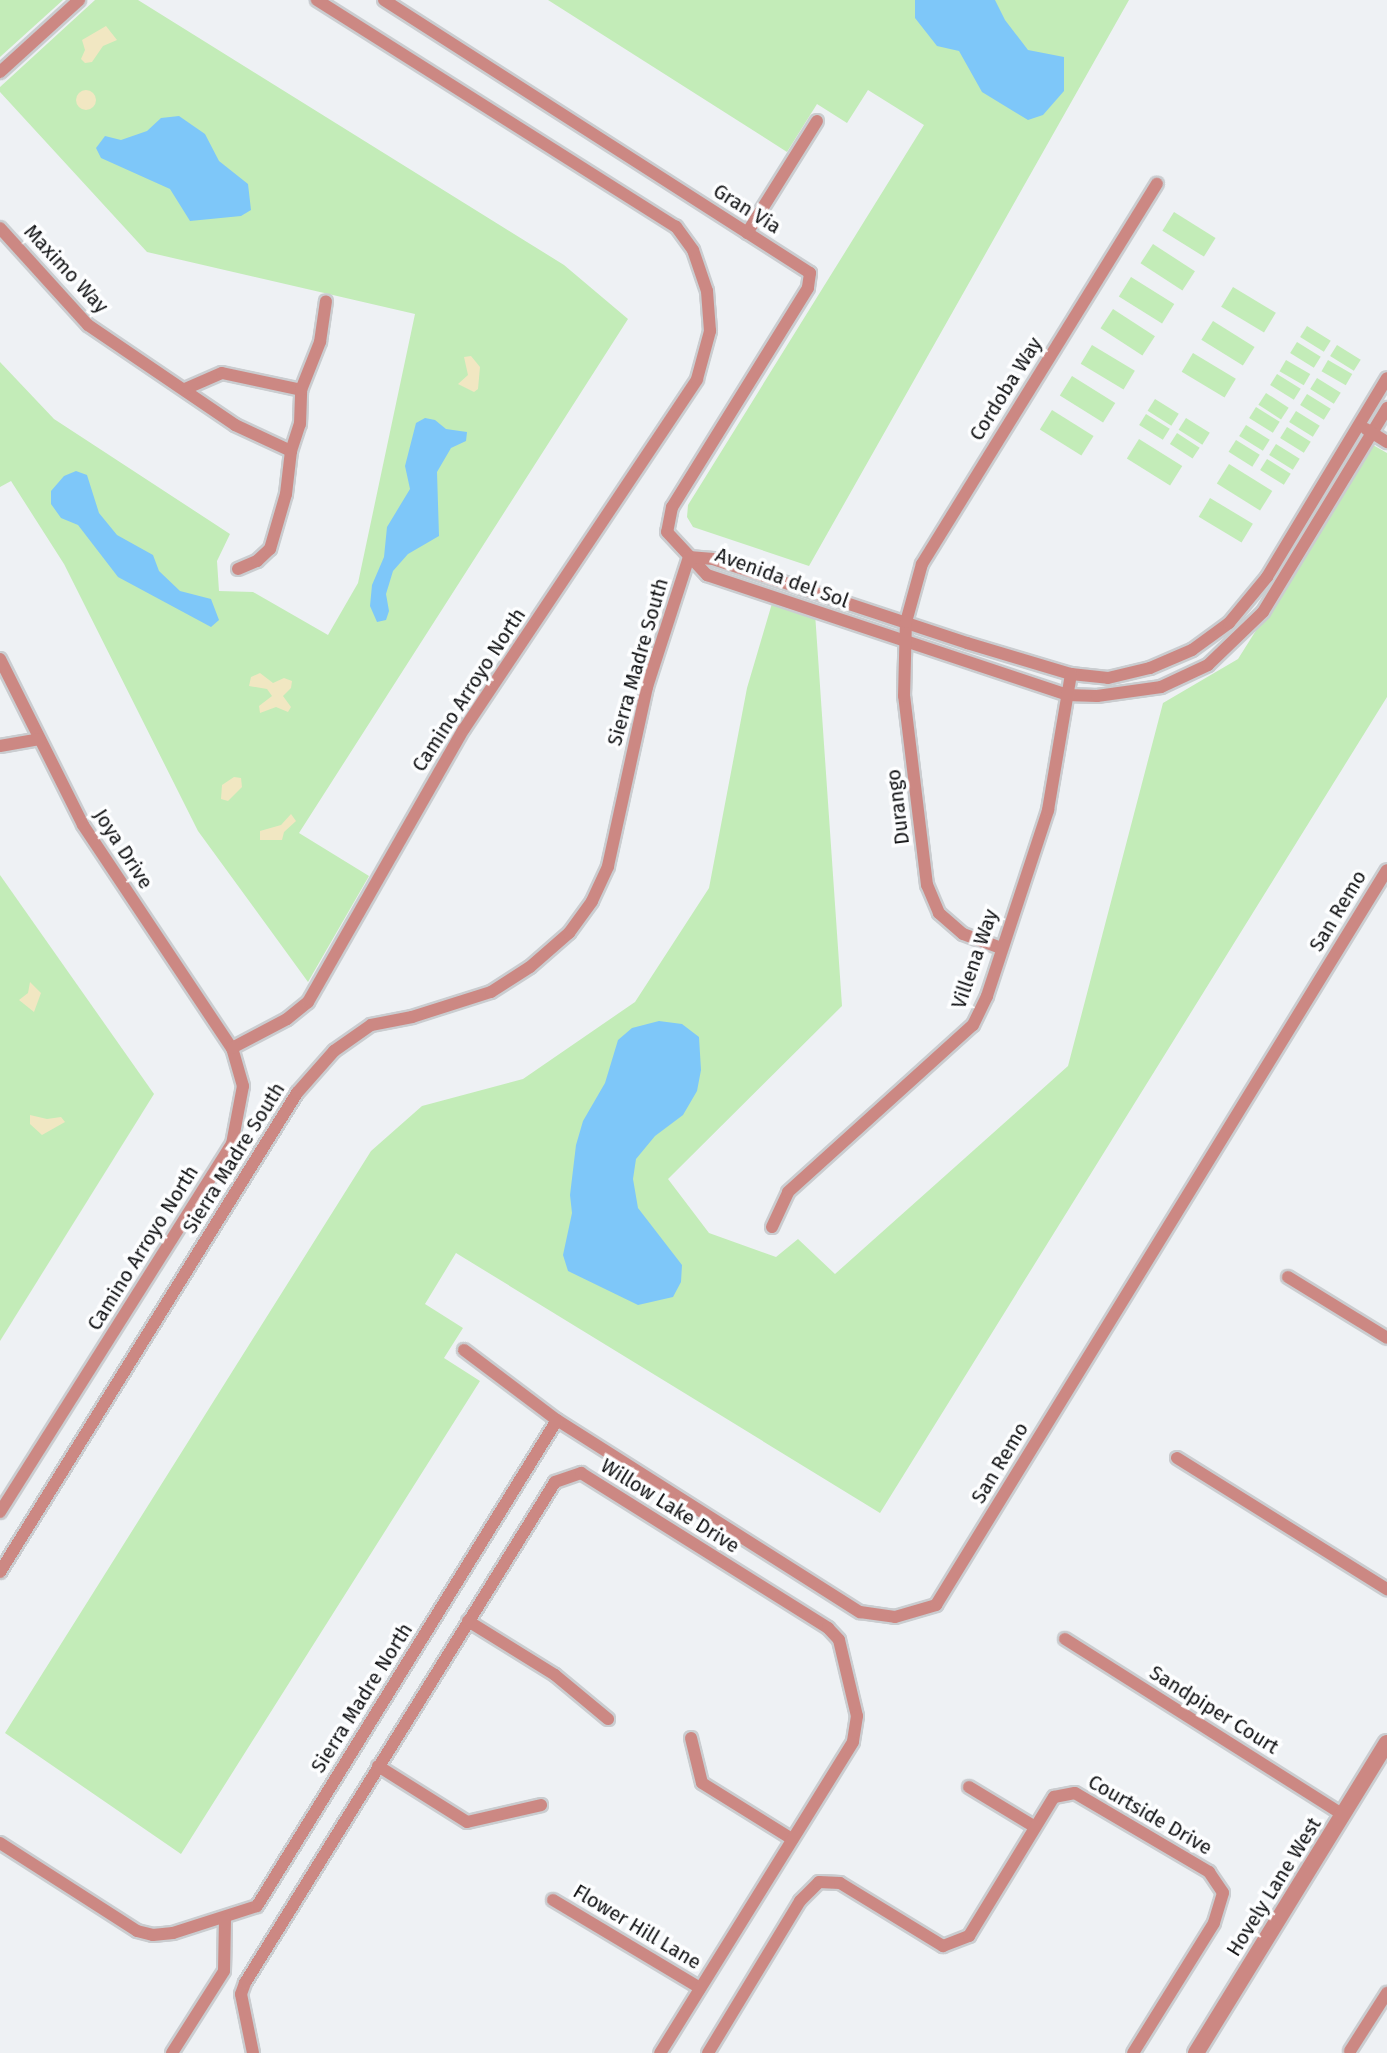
<!DOCTYPE html>
<style>
body{margin:0}
#map{position:relative;width:1387px;height:2053px;overflow:hidden;background:#eef1f4;font-family:"Fira Sans",sans-serif}
div>[style]{position:absolute}
[style*='--x']{left:calc(var(--x)*1px);top:calc(var(--y)*1px);width:calc(var(--w)*1px);rotate:calc(var(--a)*1deg)}
.green>*{inset:0;background:#c3ecb8;transform-origin:0 0}
.sand>*{inset:0;background:#f1e7c2}
.round{border-radius:50%}
.water>*{inset:0;background:#7ec7f9}
.roads{filter:drop-shadow(2px 0 #cacdd0) drop-shadow(-2px 0 #cacdd0) drop-shadow(0 2px #cacdd0) drop-shadow(0 -2px #cacdd0)}
.minor>*{height:12px;margin:-6px;padding:0 6px;transform-origin:6px;border-radius:6px;background:#cc8883}
.tertiary>*{height:16px;margin:-8px;padding:0 8px;transform-origin:8px;border-radius:8px;background:#cc8883}
span{translate:-50% -50%;white-space:nowrap;text-align:center;line-height:1.15;-webkit-text-stroke:7px #fdfeff;paint-order:stroke}
.street-label{font-size:20px;color:#0f1012}
</style>
<div id="map">
<div class="green">
<div style="clip-path:polygon(0 0,63px 0,0 57px)"></div>
<div style="clip-path:polygon(95px 0,138px 0,564px 265px,628px 319px,299px 833px,369px 876px,308px 982px,198px 831px,64px 564px,11px 481px,0 487px,0 362px,54px 419px,230px 534px,217px 561px,219px 591px,253px 592px,328px 635px,358px 583px,415px 314px,147px 252px,0 92px,0 87px)"></div>
<div style="clip-path:polygon(548px 0,1129px 0,809px 566px,693px 527px,687px 517px,688px 505px,924px 125px,868px 90px,847px 123px,817px 104px,787px 152px)"></div>
<div style="left:1174px;top:212px;width:49px;height:22px;rotate:32deg"></div>
<div style="left:1153px;top:244px;width:50px;height:23px;rotate:33deg"></div>
<div style="left:1131px;top:277px;width:51px;height:23px;rotate:32deg"></div>
<div style="left:1233px;top:287px;width:50px;height:23px;rotate:31deg"></div>
<div style="left:1113px;top:309px;width:50px;height:23px;rotate:33deg"></div>
<div style="left:1213px;top:321px;width:49px;height:22px;rotate:32deg"></div>
<div style="left:1307px;top:326px;width:28px;height:13px;rotate:32deg"></div>
<div style="left:1297px;top:342px;width:28px;height:13px;rotate:32deg"></div>
<div style="left:1092px;top:345px;width:50px;height:22px;rotate:31deg"></div>
<div style="left:1337px;top:345px;width:28px;height:13px;rotate:32deg"></div>
<div style="left:1193px;top:353px;width:50px;height:22px;rotate:31deg"></div>
<div style="left:1286px;top:360px;width:28px;height:13px;rotate:30deg"></div>
<div style="left:1328px;top:360px;width:28px;height:13px;rotate:30deg"></div>
<div style="left:1277px;top:374px;width:28px;height:13px;rotate:32deg"></div>
<div style="left:1072px;top:376px;width:51px;height:23px;rotate:32deg"></div>
<div style="left:1317px;top:378px;width:28px;height:13px;rotate:32deg"></div>
<div style="left:1266px;top:393px;width:27px;height:14px;rotate:33deg"></div>
<div style="left:1307px;top:394px;width:28px;height:13px;rotate:32deg"></div>
<div style="left:1155px;top:399px;width:28px;height:14px;rotate:32deg"></div>
<div style="left:1256px;top:407px;width:28px;height:13px;rotate:32deg"></div>
<div style="left:1052px;top:410px;width:49px;height:23px;rotate:32deg"></div>
<div style="left:1296px;top:411px;width:28px;height:13px;rotate:32deg"></div>
<div style="left:1146px;top:414px;width:28px;height:13px;rotate:32deg"></div>
<div style="left:1186px;top:418px;width:28px;height:14px;rotate:32deg"></div>
<div style="left:1246px;top:425px;width:28px;height:13px;rotate:32deg"></div>
<div style="left:1287px;top:427px;width:28px;height:13px;rotate:32deg"></div>
<div style="left:1177px;top:433px;width:27px;height:13px;rotate:33deg"></div>
<div style="left:1139px;top:439px;width:51px;height:23px;rotate:32deg"></div>
<div style="left:1236px;top:440px;width:28px;height:14px;rotate:32deg"></div>
<div style="left:1276px;top:444px;width:28px;height:13px;rotate:32deg"></div>
<div style="clip-path:polygon(1373px 445px,1387px 453px,1387px 697px,880px 1513px,456px 1253px,425px 1304px,463px 1328px,444px 1358px,480px 1381px,181px 1854px,5px 1733px,371px 1151px,422px 1106px,523px 1079px,635px 1002px,709px 888px,747px 688px,773px 600px,815px 613px,842px 1006px,668px 1179px,709px 1233px,776px 1257px,798px 1239px,835px 1274px,1068px 1066px,1163px 703px,1238px 659px)"></div>
<div style="left:1267px;top:459px;width:28px;height:13px;rotate:32deg"></div>
<div style="left:1229px;top:464px;width:51px;height:23px;rotate:32deg"></div>
<div style="left:1210px;top:498px;width:50px;height:22px;rotate:31deg"></div>
<div style="clip-path:polygon(0 875px,154px 1094px,0 1341px)"></div>
</div>
<div class="sand">
<div style="clip-path:polygon(106px 26px,117px 40px,103px 46px,92px 62px,85px 63px,81px 59px,85px 50px,82px 40px)"></div>
<div class="round" style="left:76px;top:90px;width:20px;height:20px"></div>
<div style="clip-path:polygon(471px 356px,480px 367px,478px 389px,474px 392px,458px 384px,468px 375px,464px 357px)"></div>
<div style="clip-path:polygon(260px 673px,273px 683px,284px 678px,292px 681px,291px 688px,283px 696px,291px 707px,288px 712px,276px 707px,260px 713px,259px 706px,272px 696px,267px 689px,249px 686px,251px 677px)"></div>
<div style="clip-path:polygon(234px 777px,241px 778px,242px 787px,228px 801px,221px 799px,222px 785px)"></div>
<div style="clip-path:polygon(291px 814px,296px 821px,284px 832px,282px 840px,260px 840px,260px 831px,281px 825px)"></div>
<div style="clip-path:polygon(30px 982px,41px 993px,34px 1012px,19px 1000px,28px 993px)"></div>
<div style="clip-path:polygon(30px 1115px,47px 1119px,61px 1117px,65px 1122px,42px 1135px,30px 1124px)"></div>
</div>
<div class="water">
<div style="clip-path:polygon(995px 0,1005px 20px,1028px 50px,1064px 57px,1064px 91px,1043px 115px,1028px 120px,982px 92px,959px 51px,937px 46px,915px 18px,915px 0)"></div>
<div style="clip-path:polygon(179px 116px,205px 134px,219px 161px,248px 184px,251px 210px,241px 216px,190px 221px,170px 189px,101px 158px,96px 148px,105px 136px,121px 140px,147px 131px,161px 118px)"></div>
<div style="clip-path:polygon(425px 418px,435px 420px,446px 429px,467px 432px,466px 441px,451px 448px,437px 472px,439px 536px,408px 554px,393px 571px,386px 594px,389px 611px,386px 620px,377px 622px,370px 606px,372px 585px,384px 557px,387px 527px,410px 489px,405px 466px,416px 423px)"></div>
<div style="clip-path:polygon(76px 471px,87px 475px,99px 513px,117px 535px,153px 555px,159px 571px,180px 591px,211px 599px,219px 620px,211px 627px,118px 577px,78px 525px,61px 518px,51px 504px,51px 491px,64px 476px)"></div>
<div style="clip-path:polygon(659px 1021px,682px 1024px,699px 1037px,701px 1070px,697px 1091px,683px 1115px,655px 1136px,636px 1159px,633px 1179px,638px 1208px,682px 1265px,681px 1282px,673px 1297px,638px 1305px,568px 1271px,563px 1255px,572px 1213px,570px 1195px,576px 1145px,583px 1121px,605px 1083px,618px 1040px,632px 1028px)"></div>
</div>
<div class="roads">
<div class="minor">
<div style="--x:384;--y:0;--w:506;--a:32.65"></div>
<div style="--x:810;--y:273;--w:15;--a:98"></div>
<div style="--x:808;--y:288;--w:258;--a:121.8"></div>
<div style="--x:672;--y:507;--w:25;--a:101"></div>
<div style="--x:667;--y:532;--w:59;--a:47.1"></div>
<div style="--x:707;--y:575;--w:379;--a:18.4"></div>
<div style="--x:1067;--y:695;--w:30;--a:2"></div>
<div style="--x:1097;--y:696;--w:65;--a:-8"></div>
<div style="--x:1161;--y:687;--w:52;--a:-25.1"></div>
<div style="--x:1208;--y:665;--w:76;--a:-43.9"></div>
<div style="--x:1263;--y:612;--w:239;--a:-58.7"></div>
<div style="--x:0;--y:72;--w:107;--a:-42.3"></div>
<div style="--x:0;--y:228;--w:131;--a:47.8"></div>
<div style="--x:88;--y:325;--w:178;--a:34.2"></div>
<div style="--x:235;--y:425;--w:62;--a:24.9"></div>
<div style="--x:747;--y:233;--w:132;--a:-58"></div>
<div style="--x:185;--y:389;--w:40;--a:-23.4"></div>
<div style="--x:222;--y:373;--w:81;--a:12.1"></div>
<div style="--x:1366;--y:429;--w:25;--a:32"></div>
<div style="--x:689;--y:557;--w:24;--a:5"></div>
<div style="--x:713;--y:559;--w:268;--a:18.3"></div>
<div style="--x:967;--y:643;--w:109;--a:16.6"></div>
<div style="--x:1071;--y:674;--w:37;--a:6"></div>
<div style="--x:1108;--y:678;--w:43;--a:-13.4"></div>
<div style="--x:1150;--y:668;--w:46;--a:-23.2"></div>
<div style="--x:1192;--y:650;--w:46;--a:-36.1"></div>
<div style="--x:1229;--y:623;--w:60;--a:-50.4"></div>
<div style="--x:1267;--y:577;--w:232;--a:-58.9"></div>
<div style="--x:238;--y:569;--w:21;--a:-23"></div>
<div style="--x:257;--y:561;--w:18;--a:-43"></div>
<div style="--x:270;--y:549;--w:57;--a:-73.8"></div>
<div style="--x:286;--y:494;--w:43;--a:-83.4"></div>
<div style="--x:291;--y:451;--w:28;--a:-72"></div>
<div style="--x:300;--y:424;--w:34;--a:-88"></div>
<div style="--x:301;--y:390;--w:52;--a:-68.4"></div>
<div style="--x:320;--y:342;--w:41;--a:-81.7"></div>
<div style="--x:0;--y:659;--w:186;--a:63.4"></div>
<div style="--x:83;--y:825;--w:268;--a:56.3"></div>
<div style="--x:0;--y:746;--w:40;--a:-10"></div>
<div style="--x:1001;--y:948;--w:40;--a:-159.8"></div>
<div style="--x:963;--y:934;--w:32;--a:-139"></div>
<div style="--x:939;--y:913;--w:30;--a:-113"></div>
<div style="--x:927;--y:885;--w:190;--a:-96.9"></div>
<div style="--x:904;--y:696;--w:74;--a:-88.5"></div>
<div style="--x:906;--y:622;--w:60;--a:-74.6"></div>
<div style="--x:922;--y:564;--w:447;--a:-58.3"></div>
<div style="--x:772;--y:1227;--w:38;--a:-65"></div>
<div style="--x:788;--y:1192;--w:249;--a:-42.1"></div>
<div style="--x:973;--y:1025;--w:32;--a:-64"></div>
<div style="--x:987;--y:996;--w:196;--a:-71.8"></div>
<div style="--x:1048;--y:810;--w:138;--a:-80.4"></div>
<div style="--x:1288;--y:1277;--w:116;--a:31.6"></div>
<div style="--x:464;--y:1350;--w:116;--a:37"></div>
<div style="--x:557;--y:1420;--w:359;--a:32.4"></div>
<div style="--x:860;--y:1612;--w:35;--a:8"></div>
<div style="--x:895;--y:1617;--w:43;--a:-16.3"></div>
<div style="--x:936;--y:1605;--w:862;--a:-58.47"></div>
<div style="--x:1177;--y:1458;--w:248;--a:32"></div>
<div style="--x:0;--y:1512;--w:435;--a:-57.8"></div>
<div style="--x:232;--y:1144;--w:59;--a:-79.3"></div>
<div style="--x:243;--y:1086;--w:40;--a:-106"></div>
<div style="--x:232;--y:1048;--w:62;--a:-27.8"></div>
<div style="--x:287;--y:1019;--w:27;--a:-39"></div>
<div style="--x:308;--y:1002;--w:314;--a:-60.3"></div>
<div style="--x:464;--y:729;--w:420;--a:-56.3"></div>
<div style="--x:697;--y:379;--w:50;--a:-74.8"></div>
<div style="--x:710;--y:331;--w:40;--a:-94.3"></div>
<div style="--x:707;--y:291;--w:43;--a:-108.9"></div>
<div style="--x:693;--y:250;--w:29;--a:-126"></div>
<div style="--x:676;--y:227;--w:425;--a:-147.7"></div>
<div style="--x:0;--y:1572;--w:564;--a:-58.2"></div>
<div style="--x:297;--y:1093;--w:56;--a:-48.6"></div>
<div style="--x:334;--y:1051;--w:45;--a:-35.1"></div>
<div style="--x:371;--y:1025;--w:42;--a:-11"></div>
<div style="--x:412;--y:1017;--w:83;--a:-17.6"></div>
<div style="--x:491;--y:992;--w:46;--a:-32.7"></div>
<div style="--x:530;--y:967;--w:52;--a:-41.1"></div>
<div style="--x:569;--y:933;--w:39;--a:-54"></div>
<div style="--x:592;--y:901;--w:38;--a:-65"></div>
<div style="--x:608;--y:866;--w:183;--a:-77.7"></div>
<div style="--x:647;--y:687;--w:137;--a:-72.1"></div>
<div style="--x:468;--y:1621;--w:102;--a:31.8"></div>
<div style="--x:555;--y:1675;--w:69;--a:39.7"></div>
<div style="--x:1065;--y:1639;--w:329;--a:32.3"></div>
<div style="--x:691;--y:1738;--w:46;--a:76.3"></div>
<div style="--x:702;--y:1783;--w:106;--a:31.9"></div>
<div style="--x:378;--y:1766;--w:105;--a:32.2"></div>
<div style="--x:467;--y:1822;--w:76;--a:-12.9"></div>
<div style="--x:969;--y:1787;--w:77;--a:31.2"></div>
<div style="--x:0;--y:1843;--w:163;--a:32.7"></div>
<div style="--x:137;--y:1931;--w:16;--a:14"></div>
<div style="--x:153;--y:1935;--w:20;--a:-6"></div>
<div style="--x:173;--y:1933;--w:88;--a:-17.8"></div>
<div style="--x:257;--y:1906;--w:571;--a:-58.31"></div>
<div style="--x:553;--y:1900;--w:171;--a:30.9"></div>
<div style="--x:1350;--y:2051;--w:69;--a:-57.5"></div>
<div style="--x:172;--y:2053;--w:97;--a:-57.6"></div>
<div style="--x:224;--y:1971;--w:52;--a:-88.9"></div>
<div style="--x:253;--y:2053;--w:60;--a:-101.5"></div>
<div style="--x:241;--y:1994;--w:12;--a:-70"></div>
<div style="--x:245;--y:1983;--w:589;--a:-58.25"></div>
<div style="--x:555;--y:1482;--w:28;--a:-19"></div>
<div style="--x:581;--y:1473;--w:292;--a:32.1"></div>
<div style="--x:828;--y:1628;--w:16;--a:47"></div>
<div style="--x:839;--y:1640;--w:78;--a:76.7"></div>
<div style="--x:857;--y:1716;--w:26;--a:99"></div>
<div style="--x:853;--y:1742;--w:366;--a:121.8"></div>
<div style="--x:708;--y:2053;--w:178;--a:-58.8"></div>
<div style="--x:800;--y:1901;--w:27;--a:-45"></div>
<div style="--x:819;--y:1882;--w:21;--a:3"></div>
<div style="--x:840;--y:1883;--w:121;--a:31.5"></div>
<div style="--x:943;--y:1946;--w:28;--a:-21"></div>
<div style="--x:969;--y:1936;--w:163;--a:-58.6"></div>
<div style="--x:1054;--y:1797;--w:21;--a:-11"></div>
<div style="--x:1075;--y:1793;--w:156;--a:30.5"></div>
<div style="--x:1209;--y:1872;--w:25;--a:56"></div>
<div style="--x:1223;--y:1893;--w:31;--a:107"></div>
<div style="--x:1214;--y:1923;--w:153;--a:121.9"></div>
</div>
<div class="tertiary">
<div style="--x:1196;--y:2053;--w:364;--a:-58.4"></div>
</div>
</div>
<div class="street-label">
<span style="left:747px;top:209px;rotate:32deg">Gran Via</span>
<span style="left:66px;top:269px;rotate:47deg">Maximo Way</span>
<span style="left:1006px;top:389px;rotate:-58deg">Cordoba Way</span>
<span style="left:782px;top:578px;rotate:20deg">Avenida del Sol</span>
<span style="left:638px;top:662px;rotate:-74deg">Sierra Madre South</span>
<span style="left:469px;top:690px;rotate:-57deg">Camino Arroyo North</span>
<span style="left:898px;top:807px;rotate:-97deg">Durango</span>
<span style="left:123px;top:849px;rotate:57deg">Joya Drive</span>
<span style="left:1338px;top:911px;rotate:-59deg">San Remo</span>
<span style="left:975px;top:959px;rotate:-71deg">Villena Way</span>
<span style="left:234px;top:1158px;rotate:-58deg">Sierra Madre South</span>
<span style="left:143px;top:1248px;rotate:-58deg">Camino Arroyo North</span>
<span style="left:1000px;top:1463px;rotate:-59deg">San Remo</span>
<span style="left:670px;top:1506px;rotate:32deg">Willow Lake Drive</span>
<span style="left:362px;top:1698px;rotate:-58deg">Sierra Madre North</span>
<span style="left:1214px;top:1710px;rotate:32deg">Sandpiper Court</span>
<span style="left:1150px;top:1815px;rotate:30deg">Courtside Drive</span>
<span style="left:1274px;top:1887px;rotate:-58deg">Hovely Lane West</span>
<span style="left:637px;top:1927px;rotate:31deg">Flower Hill Lane</span>
</div>
</div>
